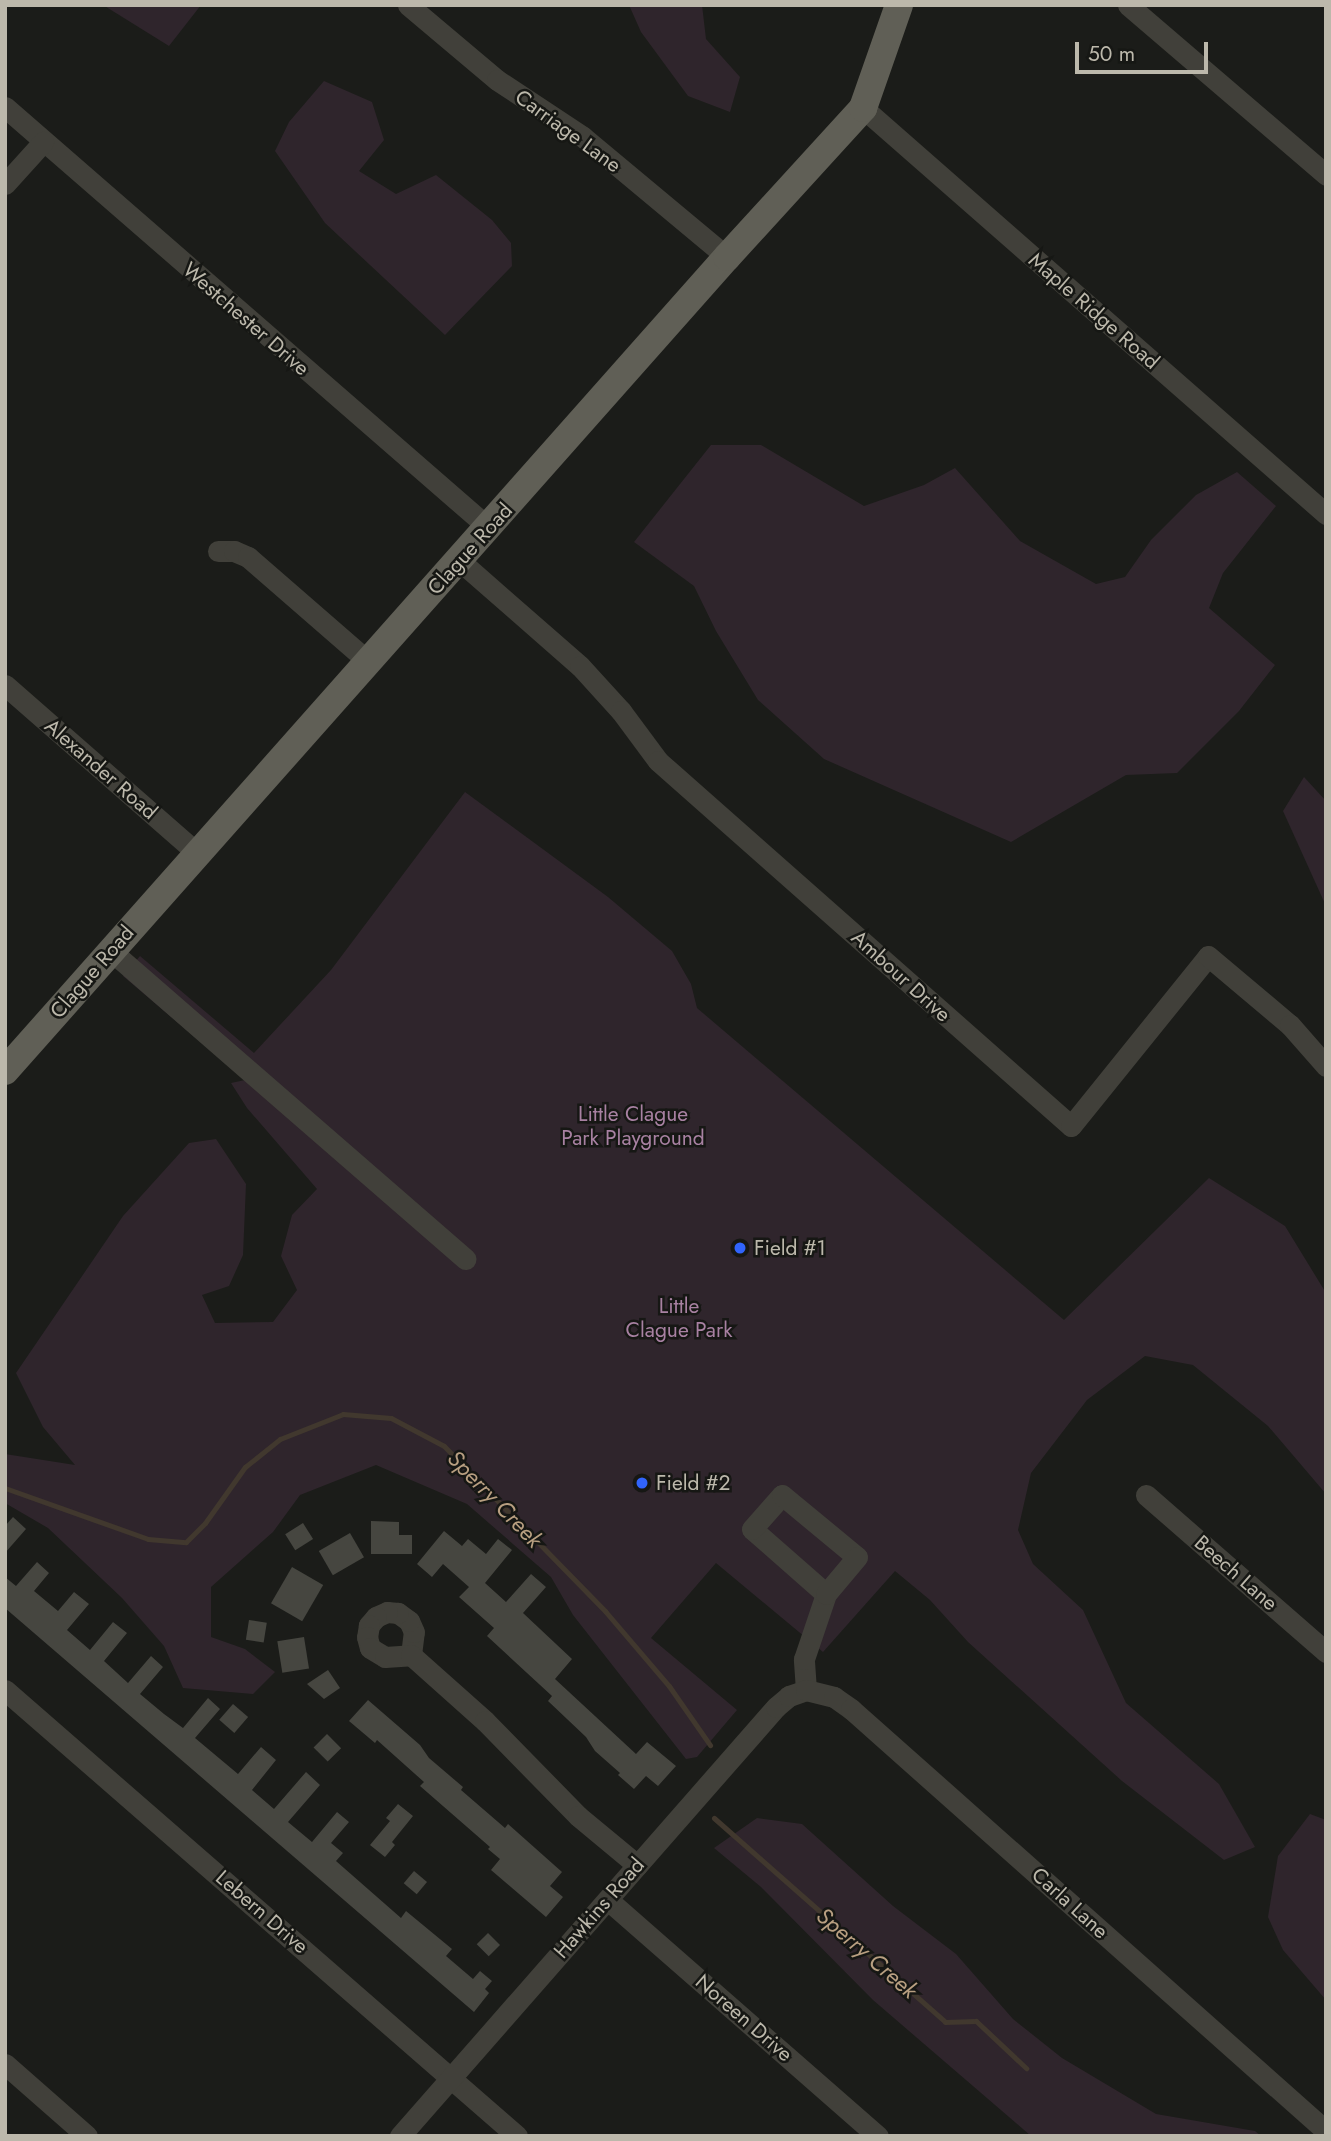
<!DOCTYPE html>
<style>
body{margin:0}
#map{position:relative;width:1331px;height:2141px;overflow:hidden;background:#1b1c19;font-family:Jost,sans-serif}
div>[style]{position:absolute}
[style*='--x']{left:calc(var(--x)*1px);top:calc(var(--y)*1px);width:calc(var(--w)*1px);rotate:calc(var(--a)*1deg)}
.green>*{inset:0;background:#2f252c}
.stream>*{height:5px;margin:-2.5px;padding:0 2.5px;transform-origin:2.5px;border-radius:2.5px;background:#41382e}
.building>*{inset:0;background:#464640;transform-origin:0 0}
.minor>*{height:21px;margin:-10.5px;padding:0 10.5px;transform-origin:10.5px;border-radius:10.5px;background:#41403a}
.major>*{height:28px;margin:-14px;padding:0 14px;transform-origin:14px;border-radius:14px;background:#605f56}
.dots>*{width:19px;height:19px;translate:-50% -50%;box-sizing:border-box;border:4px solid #161714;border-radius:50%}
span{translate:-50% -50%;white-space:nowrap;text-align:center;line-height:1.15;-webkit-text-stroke:5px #161714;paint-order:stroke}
.street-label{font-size:21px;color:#bcb8ab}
.park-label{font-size:21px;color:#a881a2}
.poi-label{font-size:21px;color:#bcb8ab}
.left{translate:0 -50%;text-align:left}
.water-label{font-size:23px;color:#b89f81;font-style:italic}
.frame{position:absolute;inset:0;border:7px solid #bcb8ab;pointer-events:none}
.scale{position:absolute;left:1075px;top:42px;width:133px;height:32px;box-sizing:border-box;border:4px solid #bcb8ab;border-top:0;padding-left:9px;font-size:21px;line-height:24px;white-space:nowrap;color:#bcb8ab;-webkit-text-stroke:5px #161714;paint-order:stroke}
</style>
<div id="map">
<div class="green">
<div style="clip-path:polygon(103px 5px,201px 5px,169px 46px)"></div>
<div style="clip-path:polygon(629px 5px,702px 5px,706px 39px,740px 77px,730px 112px,688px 96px,641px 32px)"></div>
<div style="clip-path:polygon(324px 81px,372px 102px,384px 140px,359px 171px,396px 194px,436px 175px,492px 220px,511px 243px,512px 266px,445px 335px,325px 223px,275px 151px,289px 122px)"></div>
<div style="clip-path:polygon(711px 445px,761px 445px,864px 506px,924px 485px,955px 468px,1020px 541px,1096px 584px,1125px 577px,1151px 540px,1196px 495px,1237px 472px,1276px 506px,1223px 573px,1209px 608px,1275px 665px,1239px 711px,1177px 773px,1126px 775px,1011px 842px,824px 759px,758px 700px,716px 631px,694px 586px,634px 542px)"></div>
<div style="clip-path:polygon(1304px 777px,1326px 801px,1326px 906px,1283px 811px)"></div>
<div style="clip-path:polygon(465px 792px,608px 897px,672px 951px,691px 984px,697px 1008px,1064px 1320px,1209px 1178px,1285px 1226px,1326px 1293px,1326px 1494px,1268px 1426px,1193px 1365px,1145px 1356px,1087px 1400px,1031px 1473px,1018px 1530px,1033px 1564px,1083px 1610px,1126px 1703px,1219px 1784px,1255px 1847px,1224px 1860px,1122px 1781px,968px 1642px,930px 1600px,895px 1571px,823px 1652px,716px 1563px,651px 1638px,737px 1710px,697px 1757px,686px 1759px,573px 1615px,551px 1577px,467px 1504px,376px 1465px,300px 1495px,273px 1532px,211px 1587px,211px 1637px,245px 1649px,275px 1672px,253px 1694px,183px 1688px,164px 1646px,122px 1598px,48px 1528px,5px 1503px,5px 1454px,75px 1465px,43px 1427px,16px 1373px,123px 1216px,189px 1143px,216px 1139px,246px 1184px,243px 1255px,229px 1286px,202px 1295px,215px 1323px,273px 1322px,297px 1290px,281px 1256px,292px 1215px,317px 1189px,247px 1108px,231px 1083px,245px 1080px,123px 976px,140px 956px,254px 1053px,331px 970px)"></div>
<div style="clip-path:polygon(1310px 1814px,1326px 1820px,1326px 2000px,1283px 1950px,1268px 1917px,1278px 1856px)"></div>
<div style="clip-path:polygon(757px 1818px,802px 1824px,893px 1906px,956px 1954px,1013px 2019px,1062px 2058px,1156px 2114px,1255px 2131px,1261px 2136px,1031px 2136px,873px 2000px,761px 1887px,714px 1848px)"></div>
</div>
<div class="stream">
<div style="--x:5;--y:1488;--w:152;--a:19.6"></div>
<div style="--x:148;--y:1539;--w:38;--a:5"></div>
<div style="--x:186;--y:1542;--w:27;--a:-45"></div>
<div style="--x:205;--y:1523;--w:69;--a:-54.5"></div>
<div style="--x:245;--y:1467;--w:45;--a:-38.7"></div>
<div style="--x:280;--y:1439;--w:68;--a:-21.6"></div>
<div style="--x:343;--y:1414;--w:48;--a:4.8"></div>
<div style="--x:391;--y:1418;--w:60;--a:27.8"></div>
<div style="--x:444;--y:1446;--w:231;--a:45.7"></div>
<div style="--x:605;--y:1611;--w:99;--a:49.5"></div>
<div style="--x:669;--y:1686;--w:72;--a:55.2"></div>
<div style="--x:714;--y:1818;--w:308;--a:41.4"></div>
<div style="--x:945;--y:2022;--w:31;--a:-2"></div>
<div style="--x:976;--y:2021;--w:69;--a:43.2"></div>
</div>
<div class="building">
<div style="clip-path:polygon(13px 1517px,26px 1529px,5px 1553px,5px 1526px)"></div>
<div style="clip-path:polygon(371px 1521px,399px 1522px,399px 1535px,412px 1535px,412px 1554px,371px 1554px)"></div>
<div style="left:303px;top:1523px;width:19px;height:21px;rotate:58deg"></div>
<div style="clip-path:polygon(444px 1531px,462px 1546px,468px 1539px,486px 1554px,498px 1539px,512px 1550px,485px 1583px,506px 1602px,531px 1574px,546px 1587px,523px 1613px,572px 1659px,555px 1679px,636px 1754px,647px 1742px,676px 1766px,658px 1786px,646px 1776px,634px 1789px,618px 1775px,620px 1773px,595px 1751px,586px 1737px,548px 1701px,552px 1696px,487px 1636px,494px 1628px,459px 1597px,469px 1587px,443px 1564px,432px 1577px,417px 1564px)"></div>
<div style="left:350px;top:1533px;width:28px;height:36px;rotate:60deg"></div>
<div style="clip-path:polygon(37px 1562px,49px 1573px,34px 1591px,58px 1611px,74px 1592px,89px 1604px,67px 1630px,90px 1650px,113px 1622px,127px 1633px,104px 1661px,128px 1683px,151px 1656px,163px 1667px,140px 1694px,164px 1714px,183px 1728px,208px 1698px,220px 1709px,195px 1738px,238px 1774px,261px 1747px,276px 1760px,252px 1790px,274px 1809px,306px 1772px,320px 1785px,288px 1822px,312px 1842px,337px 1812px,349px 1822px,331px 1843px,343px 1853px,336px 1861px,401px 1918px,406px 1911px,452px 1949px,446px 1956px,473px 1979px,480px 1971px,492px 1981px,485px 1989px,489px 1993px,474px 2012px,5px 1608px,5px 1577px,16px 1586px)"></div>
<div style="left:292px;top:1567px;width:36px;height:42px;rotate:30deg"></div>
<div style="left:249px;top:1620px;width:18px;height:20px;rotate:9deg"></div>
<div style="left:304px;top:1637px;width:32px;height:27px;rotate:81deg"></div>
<div style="clip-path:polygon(328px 1670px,340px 1688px,324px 1699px,307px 1684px)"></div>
<div style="clip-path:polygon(368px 1700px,420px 1745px,429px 1758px,463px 1787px,461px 1790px,505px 1828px,508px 1824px,562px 1872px,550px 1886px,563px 1897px,546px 1917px,491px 1870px,500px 1859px,488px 1849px,490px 1847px,420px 1786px,424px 1782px,377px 1740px,375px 1743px,349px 1721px)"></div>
<div style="left:233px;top:1704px;width:20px;height:21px;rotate:41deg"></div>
<div style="left:327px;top:1734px;width:20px;height:19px;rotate:45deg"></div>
<div style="clip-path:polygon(398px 1804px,413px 1816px,392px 1842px,395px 1845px,385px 1857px,370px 1845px,390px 1821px,386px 1818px)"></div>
<div style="left:414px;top:1871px;width:17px;height:16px;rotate:40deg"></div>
<div style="left:488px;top:1933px;width:17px;height:16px;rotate:45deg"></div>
</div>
<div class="minor">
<div style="--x:408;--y:5;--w:116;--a:40.1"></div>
<div style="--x:497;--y:80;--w:103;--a:33.5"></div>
<div style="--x:583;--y:137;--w:187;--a:39.8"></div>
<div style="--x:1128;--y:5;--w:261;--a:40.6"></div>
<div style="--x:5;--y:107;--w:641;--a:41.02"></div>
<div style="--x:863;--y:108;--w:616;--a:41.25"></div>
<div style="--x:5;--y:184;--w:57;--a:-47.9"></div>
<div style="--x:218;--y:551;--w:16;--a:0"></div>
<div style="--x:234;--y:551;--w:15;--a:23"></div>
<div style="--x:248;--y:557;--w:160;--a:41"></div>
<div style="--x:460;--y:561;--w:159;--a:41.2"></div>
<div style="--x:580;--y:666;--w:61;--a:47.7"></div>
<div style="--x:621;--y:711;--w:62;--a:53.5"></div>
<div style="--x:658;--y:761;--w:551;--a:41.47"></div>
<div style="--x:1071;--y:1126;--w:218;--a:-51.1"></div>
<div style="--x:1208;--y:956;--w:107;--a:40.1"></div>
<div style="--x:1290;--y:1025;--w:55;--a:48.7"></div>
<div style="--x:5;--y:685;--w:255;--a:41.2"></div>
<div style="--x:110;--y:950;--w:471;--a:41"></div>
<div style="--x:1146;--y:1495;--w:239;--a:41.1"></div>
<div style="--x:411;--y:1655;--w:23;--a:-83"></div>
<div style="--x:414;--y:1632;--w:12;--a:-114"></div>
<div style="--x:409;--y:1621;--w:14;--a:-144"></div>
<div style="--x:398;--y:1613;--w:11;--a:-175"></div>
<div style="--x:387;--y:1612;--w:12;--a:156"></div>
<div style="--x:376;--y:1617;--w:11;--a:131"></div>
<div style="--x:369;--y:1625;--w:12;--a:99"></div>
<div style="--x:367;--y:1637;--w:11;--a:75"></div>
<div style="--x:370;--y:1648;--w:17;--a:31"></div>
<div style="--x:385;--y:1657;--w:26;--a:-4"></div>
<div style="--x:411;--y:1655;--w:99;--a:41.7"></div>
<div style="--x:485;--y:1721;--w:133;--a:45.6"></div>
<div style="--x:578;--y:1816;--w:77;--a:39.7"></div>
<div style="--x:5;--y:1690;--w:679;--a:41.06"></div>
<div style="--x:806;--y:1690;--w:31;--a:-94"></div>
<div style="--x:804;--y:1659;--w:69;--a:-71.3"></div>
<div style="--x:826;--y:1594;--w:98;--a:-138.7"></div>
<div style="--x:752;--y:1529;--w:45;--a:-48.6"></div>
<div style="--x:782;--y:1495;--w:97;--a:39.6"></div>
<div style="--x:857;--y:1557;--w:48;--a:130"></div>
<div style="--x:608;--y:1900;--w:359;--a:41.2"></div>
<div style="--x:5;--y:2064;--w:109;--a:41.3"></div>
<div style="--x:400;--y:2136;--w:570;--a:-48.77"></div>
<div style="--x:776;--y:1707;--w:17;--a:-40"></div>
<div style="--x:789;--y:1696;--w:18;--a:-19"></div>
<div style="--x:806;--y:1690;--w:29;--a:14"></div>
<div style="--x:834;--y:1697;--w:21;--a:35"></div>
<div style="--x:851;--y:1709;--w:635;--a:41.62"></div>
</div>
<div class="major">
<div style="--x:5;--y:1071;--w:1088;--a:-48.43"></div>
<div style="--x:727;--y:257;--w:202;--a:-47.6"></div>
<div style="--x:863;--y:108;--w:109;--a:-70.7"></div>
</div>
<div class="dots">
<div style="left:740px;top:1248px;background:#3164fc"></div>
<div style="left:642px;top:1483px;background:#3164fc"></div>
</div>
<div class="street-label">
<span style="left:568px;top:131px;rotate:36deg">Carriage Lane</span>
<span style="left:1094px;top:311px;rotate:41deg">Maple Ridge Road</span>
<span style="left:246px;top:319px;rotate:41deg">Westchester Drive</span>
<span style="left:470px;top:549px;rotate:-48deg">Clague Road</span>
<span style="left:101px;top:769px;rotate:41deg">Alexander Road</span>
<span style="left:92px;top:972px;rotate:-49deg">Clague Road</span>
<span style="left:901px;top:976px;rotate:42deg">Ambour Drive</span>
<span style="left:1236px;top:1573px;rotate:41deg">Beech Lane</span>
<span style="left:1070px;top:1903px;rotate:42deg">Carla Lane</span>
<span style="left:599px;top:1908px;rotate:-49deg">Hawkins Road</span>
<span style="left:262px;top:1912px;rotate:41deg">Lebern Drive</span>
<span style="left:744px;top:2018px;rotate:41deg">Noreen Drive</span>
</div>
<div class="park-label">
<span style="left:633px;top:1126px">Little Clague<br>Park Playground</span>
<span style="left:679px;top:1318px">Little<br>Clague Park</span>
</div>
<div class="poi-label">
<span class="left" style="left:754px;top:1248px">Field #1</span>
<span class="left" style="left:656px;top:1483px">Field #2</span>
</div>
<div class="water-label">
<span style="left:495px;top:1499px;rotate:46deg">Sperry Creek</span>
<span style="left:867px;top:1953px;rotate:41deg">Sperry Creek</span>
</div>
<div class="frame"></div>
<div class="scale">50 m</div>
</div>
